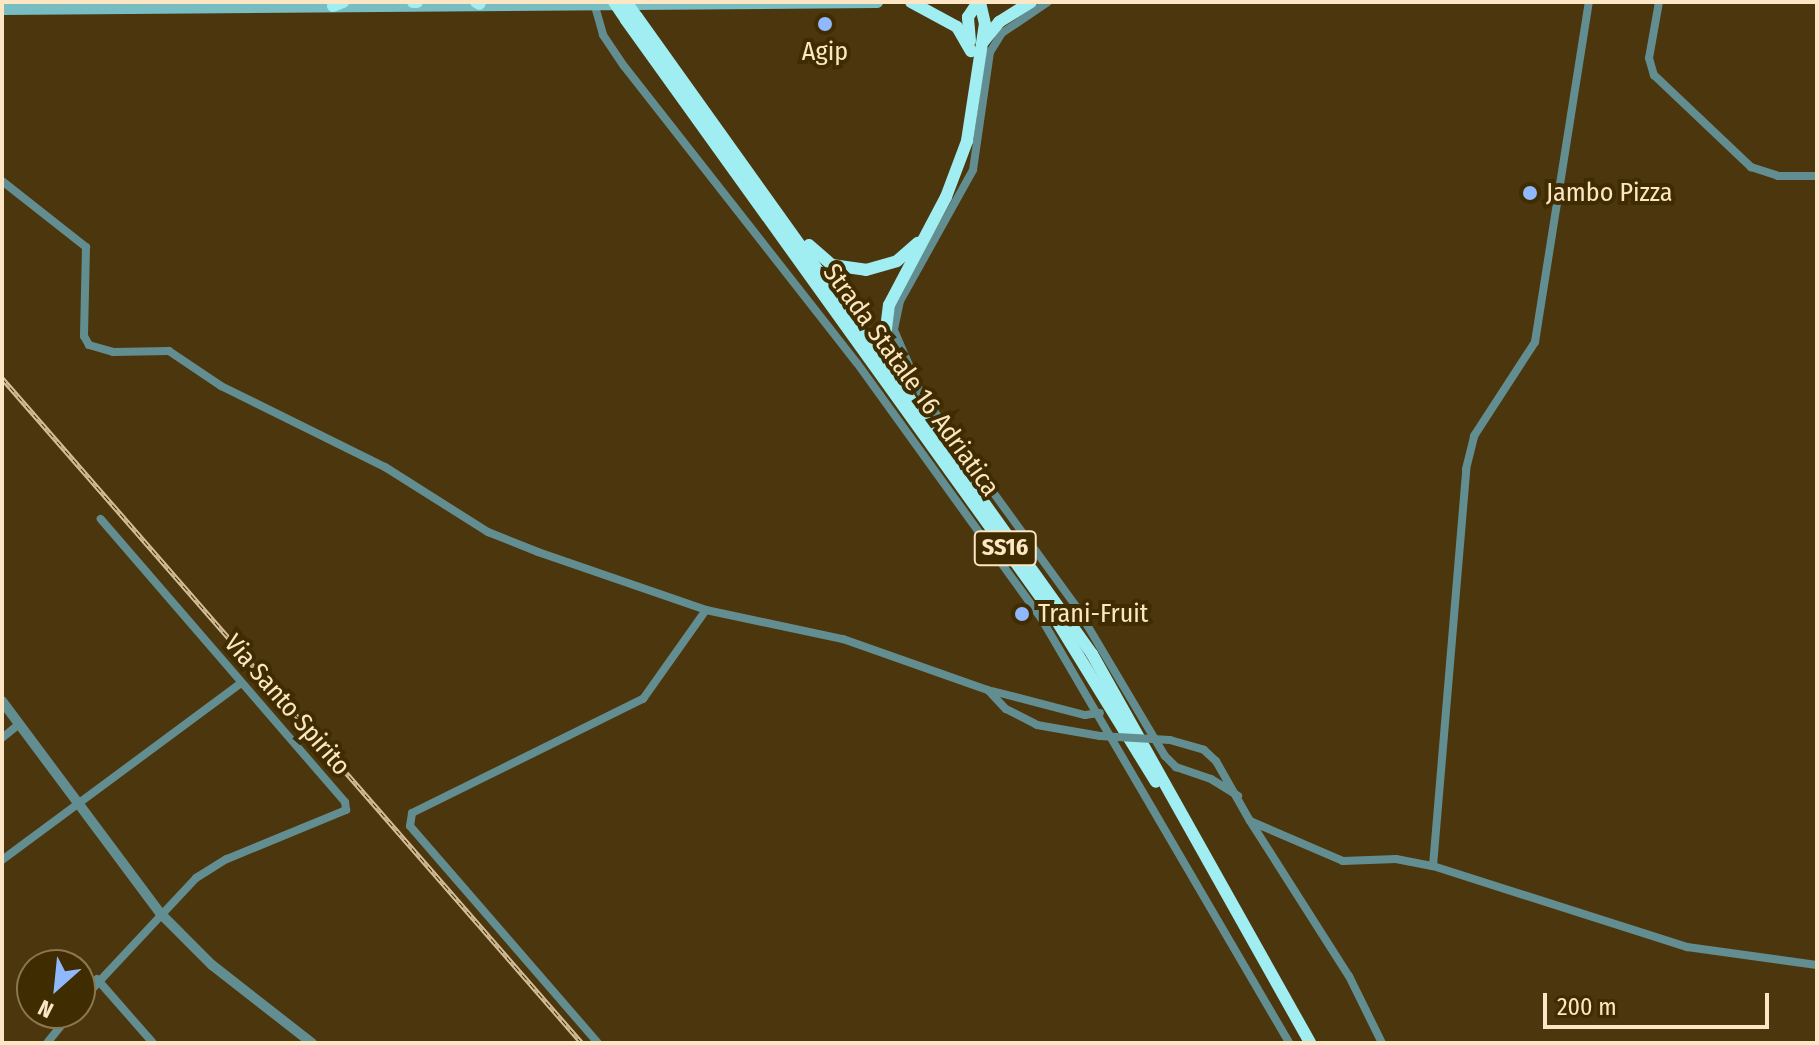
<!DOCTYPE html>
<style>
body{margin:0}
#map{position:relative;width:1819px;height:1045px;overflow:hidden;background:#4b360d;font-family:"Fira Sans Condensed",sans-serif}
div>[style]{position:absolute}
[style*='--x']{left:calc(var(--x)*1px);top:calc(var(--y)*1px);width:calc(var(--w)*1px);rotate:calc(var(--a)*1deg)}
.minor>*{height:8px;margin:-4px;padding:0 4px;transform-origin:4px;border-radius:4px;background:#638e91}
.tertiary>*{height:10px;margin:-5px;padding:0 5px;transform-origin:5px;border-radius:5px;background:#638e91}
.secondary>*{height:11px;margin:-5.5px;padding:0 5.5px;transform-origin:5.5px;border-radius:5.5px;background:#77bdc1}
.trunk>*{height:12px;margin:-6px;padding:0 6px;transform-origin:6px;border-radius:6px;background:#a0eef2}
.rail>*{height:5px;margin-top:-2.5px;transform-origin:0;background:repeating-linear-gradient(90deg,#402c01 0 6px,#d5bf9a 0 12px);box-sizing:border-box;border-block:2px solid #d5bf9a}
.minor-bridge>*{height:8px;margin:-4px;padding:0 4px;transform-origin:4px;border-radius:4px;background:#638e91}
.trunk-bridge>*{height:12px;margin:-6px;padding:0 6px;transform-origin:6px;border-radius:6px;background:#a0eef2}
.dots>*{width:22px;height:22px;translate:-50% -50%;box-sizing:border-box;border:4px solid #402c01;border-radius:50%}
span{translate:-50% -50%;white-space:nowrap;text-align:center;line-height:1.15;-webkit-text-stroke:8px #402c01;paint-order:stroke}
.shield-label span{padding:2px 6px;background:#402c01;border:2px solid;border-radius:6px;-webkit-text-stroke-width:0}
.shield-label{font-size:24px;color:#fce6c3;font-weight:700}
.poi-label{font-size:26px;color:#fce6c3}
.left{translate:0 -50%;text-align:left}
.street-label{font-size:26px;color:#fce6c3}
.frame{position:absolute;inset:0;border:4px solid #fce6c3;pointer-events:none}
.north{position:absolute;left:16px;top:949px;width:80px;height:80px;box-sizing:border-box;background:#402c01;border:2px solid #8b764f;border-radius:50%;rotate:207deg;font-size:22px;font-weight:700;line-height:32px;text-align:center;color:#fce6c3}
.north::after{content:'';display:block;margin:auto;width:28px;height:36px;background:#8fb8fd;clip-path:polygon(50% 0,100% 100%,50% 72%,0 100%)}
.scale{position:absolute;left:1543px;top:993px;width:226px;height:36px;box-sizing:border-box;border:4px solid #fce6c3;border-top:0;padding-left:10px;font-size:24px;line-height:28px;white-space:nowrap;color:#fce6c3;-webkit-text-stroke:6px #402c01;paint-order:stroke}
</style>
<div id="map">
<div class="minor">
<div style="--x:1048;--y:2;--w:55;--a:146"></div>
<div style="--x:1002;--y:33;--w:22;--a:122"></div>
<div style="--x:990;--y:52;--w:119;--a:98.2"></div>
<div style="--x:973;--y:170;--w:150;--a:119.1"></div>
<div style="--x:900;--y:301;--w:30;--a:102"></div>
<div style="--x:894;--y:330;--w:69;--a:66.8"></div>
<div style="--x:921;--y:393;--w:266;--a:54"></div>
<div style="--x:1077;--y:608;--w:172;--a:59.3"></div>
<div style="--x:1165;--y:756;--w:16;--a:45"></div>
<div style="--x:1176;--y:767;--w:37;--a:19"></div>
<div style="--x:1211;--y:779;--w:32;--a:32"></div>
<div style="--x:1659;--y:2;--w:57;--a:100.1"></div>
<div style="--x:1649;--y:58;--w:18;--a:74"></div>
<div style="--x:1654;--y:75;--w:134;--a:43.5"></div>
<div style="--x:1751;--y:167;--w:28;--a:18"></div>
<div style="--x:1778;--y:176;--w:39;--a:0"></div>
<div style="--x:594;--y:3;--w:33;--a:74"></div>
<div style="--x:603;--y:35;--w:37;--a:56"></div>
<div style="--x:624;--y:66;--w:377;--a:51.9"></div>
<div style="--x:857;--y:363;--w:314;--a:54.2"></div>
<div style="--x:1041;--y:618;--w:492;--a:59.7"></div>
<div style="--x:2;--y:181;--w:107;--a:38.2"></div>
<div style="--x:86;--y:247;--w:89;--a:91.3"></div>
<div style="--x:84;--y:336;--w:10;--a:61"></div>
<div style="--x:89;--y:345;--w:25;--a:16"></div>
<div style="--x:113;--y:352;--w:56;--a:-1"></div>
<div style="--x:169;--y:351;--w:63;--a:33.9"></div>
<div style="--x:221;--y:386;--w:183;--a:26.3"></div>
<div style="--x:385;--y:467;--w:122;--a:32.3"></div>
<div style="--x:488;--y:532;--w:54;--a:21.8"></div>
<div style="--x:538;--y:552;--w:178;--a:19"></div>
<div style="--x:706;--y:610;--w:140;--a:12"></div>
<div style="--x:843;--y:639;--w:154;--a:19.4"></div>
<div style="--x:988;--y:690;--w:26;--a:47"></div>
<div style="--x:1006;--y:709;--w:35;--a:27"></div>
<div style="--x:1037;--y:725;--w:64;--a:9.9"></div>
<div style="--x:992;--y:691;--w:96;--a:14.5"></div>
<div style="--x:1085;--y:715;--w:15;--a:-8"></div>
<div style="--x:2;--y:738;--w:22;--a:-39"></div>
<div style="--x:1170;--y:740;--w:35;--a:16"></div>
<div style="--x:1204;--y:750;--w:16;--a:43"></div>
<div style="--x:1216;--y:761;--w:69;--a:60.5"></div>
<div style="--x:1250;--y:821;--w:101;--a:23.3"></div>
<div style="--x:1343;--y:861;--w:53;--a:-2.2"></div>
<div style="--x:1396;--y:859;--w:38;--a:11"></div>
<div style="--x:1433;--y:866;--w:267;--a:17.7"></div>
<div style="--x:1687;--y:947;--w:131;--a:7.9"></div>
<div style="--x:1252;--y:824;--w:180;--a:57.5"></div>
<div style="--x:1349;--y:976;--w:75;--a:63.8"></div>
<div style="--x:2;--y:860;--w:297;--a:-36.5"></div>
<div style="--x:1433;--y:866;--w:398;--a:-85.2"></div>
<div style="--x:1466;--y:469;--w:34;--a:-76"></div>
<div style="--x:1474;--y:436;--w:112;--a:-57"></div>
<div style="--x:1535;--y:342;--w:344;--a:-81"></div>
<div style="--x:97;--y:979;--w:85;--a:48.8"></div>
<div style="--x:80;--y:1002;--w:170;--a:-46.9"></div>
<div style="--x:196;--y:878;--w:36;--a:-32"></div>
<div style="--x:227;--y:859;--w:129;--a:-22.4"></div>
<div style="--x:346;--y:810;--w:8;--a:-97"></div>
<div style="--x:345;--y:802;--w:374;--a:-130.8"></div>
<div style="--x:47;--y:1043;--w:38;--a:-51"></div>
<div style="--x:598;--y:1043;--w:287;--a:-130.9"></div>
<div style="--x:410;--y:826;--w:13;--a:-81"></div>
<div style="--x:412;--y:813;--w:258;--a:-26.3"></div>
<div style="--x:643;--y:699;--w:109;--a:-54.7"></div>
</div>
<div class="tertiary">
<div style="--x:2;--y:701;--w:266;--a:53.3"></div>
<div style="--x:161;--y:914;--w:72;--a:45"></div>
<div style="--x:212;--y:965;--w:127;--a:38"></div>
</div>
<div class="secondary">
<div style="--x:2;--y:9;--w:875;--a:-0.46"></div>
</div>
<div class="trunk">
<div style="--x:413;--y:2;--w:4;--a:0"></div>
<div style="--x:476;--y:2;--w:4;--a:27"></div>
<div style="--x:911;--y:2;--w:52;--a:28.5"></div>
<div style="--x:957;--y:27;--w:28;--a:60"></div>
<div style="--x:333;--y:6;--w:11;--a:-22"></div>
<div style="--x:637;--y:17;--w:783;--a:54.46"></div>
<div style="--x:1092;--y:654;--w:446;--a:60.7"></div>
<div style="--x:626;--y:20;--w:730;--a:54.31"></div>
<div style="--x:1052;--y:613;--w:198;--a:58.4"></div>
<div style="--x:970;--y:41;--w:24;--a:-95"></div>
<div style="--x:968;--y:17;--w:18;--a:-56"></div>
<div style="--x:983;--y:42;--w:26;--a:-51"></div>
<div style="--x:999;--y:22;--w:38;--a:-32"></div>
<div style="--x:809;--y:245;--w:30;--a:41"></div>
<div style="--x:832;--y:265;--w:34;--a:8"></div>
<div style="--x:866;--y:270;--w:32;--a:-16"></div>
<div style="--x:897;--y:261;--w:28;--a:-41"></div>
<div style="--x:894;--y:364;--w:28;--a:-108"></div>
<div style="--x:885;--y:337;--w:32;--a:-83"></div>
<div style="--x:889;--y:305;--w:122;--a:-62.2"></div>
<div style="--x:946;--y:197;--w:60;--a:-69.4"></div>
<div style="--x:967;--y:141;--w:118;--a:-81.3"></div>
<div style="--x:985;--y:24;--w:23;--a:-103"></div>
</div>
<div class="rail">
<div style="--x:2;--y:378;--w:882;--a:48.91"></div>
</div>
<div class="minor-bridge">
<div style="--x:1100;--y:736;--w:70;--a:3.3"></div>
</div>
<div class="trunk-bridge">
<div style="--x:614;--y:2;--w:22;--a:56"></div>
<div style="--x:626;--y:2;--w:19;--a:54"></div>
</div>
<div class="dots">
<div style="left:825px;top:24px;background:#8fb8fd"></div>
<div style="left:1530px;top:193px;background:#8fb8fd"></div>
<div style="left:1022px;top:614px;background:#8fb8fd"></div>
</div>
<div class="shield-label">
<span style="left:1005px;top:548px">SS16</span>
</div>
<div class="poi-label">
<span style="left:825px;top:52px">Agip</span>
<span class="left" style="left:1546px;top:193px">Jambo Pizza</span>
<span class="left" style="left:1038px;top:614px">Trani-Fruit</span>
</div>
<div class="street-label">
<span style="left:911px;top:380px;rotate:54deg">Strada Statale 16 Adriatica</span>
<span style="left:287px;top:705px;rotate:49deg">Via Santo Spirito</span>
</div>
<div class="frame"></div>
<div class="north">N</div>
<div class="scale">200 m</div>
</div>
